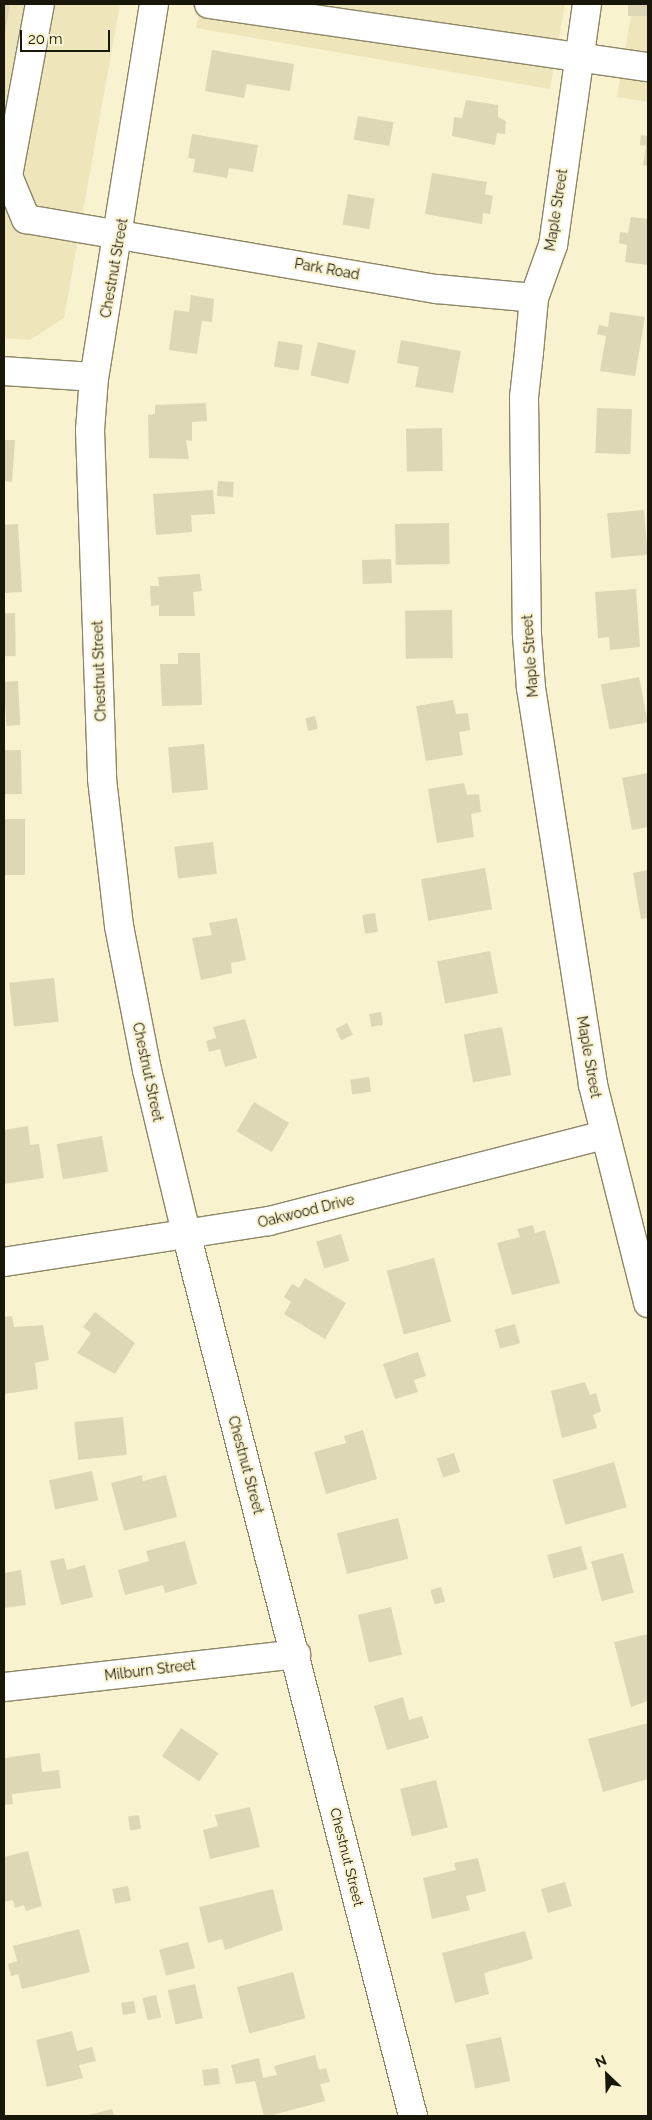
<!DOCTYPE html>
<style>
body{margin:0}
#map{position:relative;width:652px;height:2120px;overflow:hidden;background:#f9f2cf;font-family:Raleway,sans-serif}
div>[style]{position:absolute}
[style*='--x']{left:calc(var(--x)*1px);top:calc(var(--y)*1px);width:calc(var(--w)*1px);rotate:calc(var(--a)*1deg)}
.built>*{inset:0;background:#eee5bb}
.building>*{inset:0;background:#ded7b5;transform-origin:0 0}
.roads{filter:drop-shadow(1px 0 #8c8666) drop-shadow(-1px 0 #8c8666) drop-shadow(0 1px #8c8666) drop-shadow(0 -1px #8c8666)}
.minor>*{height:28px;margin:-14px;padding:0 14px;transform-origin:14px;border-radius:14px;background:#fff}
span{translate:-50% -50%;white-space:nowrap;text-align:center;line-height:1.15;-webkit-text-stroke:4px #f9f2cf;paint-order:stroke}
.street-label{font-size:14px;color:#19170a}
.frame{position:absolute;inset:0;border:5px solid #19170a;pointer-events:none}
.north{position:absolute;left:582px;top:2050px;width:50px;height:50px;-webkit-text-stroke:4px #f9f2cf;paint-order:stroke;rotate:336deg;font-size:14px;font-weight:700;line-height:20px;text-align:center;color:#19170a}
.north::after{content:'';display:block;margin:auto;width:18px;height:22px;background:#19170a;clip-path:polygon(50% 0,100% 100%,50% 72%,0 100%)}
.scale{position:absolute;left:20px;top:30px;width:90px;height:22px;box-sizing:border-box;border:2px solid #19170a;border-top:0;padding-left:6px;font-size:15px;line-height:18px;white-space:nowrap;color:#19170a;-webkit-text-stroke:4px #f9f2cf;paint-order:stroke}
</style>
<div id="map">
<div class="built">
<div style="clip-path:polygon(4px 4px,120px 4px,64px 318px,30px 340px,4px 338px)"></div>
<div style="clip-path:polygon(201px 4px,565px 4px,550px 89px,196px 28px)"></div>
<div style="clip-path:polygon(633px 4px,648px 4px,648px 102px,617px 97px)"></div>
</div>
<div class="building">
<div style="clip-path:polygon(4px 4px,10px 4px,5px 35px,4px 35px)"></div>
<div style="left:628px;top:4px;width:20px;height:12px"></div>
<div style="clip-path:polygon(212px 50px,294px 64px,290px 91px,247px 84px,244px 98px,205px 91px)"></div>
<div style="clip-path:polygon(466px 100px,498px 105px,498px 117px,506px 121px,505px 134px,497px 133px,495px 145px,452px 136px,454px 117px,462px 118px)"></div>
<div style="left:358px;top:116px;width:36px;height:24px;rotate:10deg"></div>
<div style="clip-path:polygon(192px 134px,258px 145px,253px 172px,229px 168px,227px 178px,193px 172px,195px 159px,188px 158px)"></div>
<div style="clip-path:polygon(641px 135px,648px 136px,648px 166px,643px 165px,646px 146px,640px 145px)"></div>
<div style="clip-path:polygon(432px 173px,487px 182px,485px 194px,493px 196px,490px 214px,483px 213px,482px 224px,425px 214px)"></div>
<div style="left:348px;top:194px;width:27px;height:31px;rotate:10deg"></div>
<div style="clip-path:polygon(631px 217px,648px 219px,648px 265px,625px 262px,627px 245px,619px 243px,620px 232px,628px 233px)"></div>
<div style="clip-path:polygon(191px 295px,214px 299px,212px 322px,202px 321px,197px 354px,169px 350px,174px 310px,189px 312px)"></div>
<div style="clip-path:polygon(610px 312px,645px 317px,635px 376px,600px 371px,606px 336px,597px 334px,599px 325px,608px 327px)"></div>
<div style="clip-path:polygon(401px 340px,461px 351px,453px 393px,415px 387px,419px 367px,397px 363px)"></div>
<div style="left:278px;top:341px;width:25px;height:26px;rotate:9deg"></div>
<div style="left:318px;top:342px;width:39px;height:34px;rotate:13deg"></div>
<div style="clip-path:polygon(206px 403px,207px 421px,192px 422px,192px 441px,186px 440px,189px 459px,149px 458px,148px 415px,155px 414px,155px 405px)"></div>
<div style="left:597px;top:408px;width:35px;height:45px;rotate:2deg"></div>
<div style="left:442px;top:428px;width:43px;height:36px;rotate:89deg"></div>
<div style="clip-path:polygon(4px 440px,15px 440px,12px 482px,4px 481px)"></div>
<div style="left:218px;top:481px;width:16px;height:15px;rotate:4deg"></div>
<div style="clip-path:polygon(213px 490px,215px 514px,191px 515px,192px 532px,156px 535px,153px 494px)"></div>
<div style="left:644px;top:510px;width:45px;height:37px;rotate:85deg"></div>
<div style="left:449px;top:523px;width:41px;height:54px;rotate:89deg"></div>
<div style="clip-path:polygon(18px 524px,22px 592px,4px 593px,4px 525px)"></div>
<div style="left:391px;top:559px;width:24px;height:29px;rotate:88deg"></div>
<div style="clip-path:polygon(200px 574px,202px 591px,193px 592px,195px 616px,159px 616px,159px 605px,151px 606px,150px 586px,159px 586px,158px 577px)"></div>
<div style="clip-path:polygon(636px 589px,640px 647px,610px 650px,609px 637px,598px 638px,595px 592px)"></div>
<div style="left:452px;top:610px;width:48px;height:47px;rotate:89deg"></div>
<div style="left:15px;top:613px;width:43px;height:11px;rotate:89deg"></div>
<div style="clip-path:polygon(178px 653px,200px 653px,202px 705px,162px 706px,160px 664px,178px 664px)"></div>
<div style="left:639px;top:677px;width:46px;height:39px;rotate:79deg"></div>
<div style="left:18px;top:681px;width:44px;height:14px;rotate:87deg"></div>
<div style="clip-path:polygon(453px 700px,456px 714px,468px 713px,470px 730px,459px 732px,463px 755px,426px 761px,416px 706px)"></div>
<div style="left:315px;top:716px;width:13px;height:10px;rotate:77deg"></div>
<div style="left:204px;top:744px;width:46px;height:36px;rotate:85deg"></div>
<div style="left:21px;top:750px;width:44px;height:17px;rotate:89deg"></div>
<div style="clip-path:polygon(648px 773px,648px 827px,632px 830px,622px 778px)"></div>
<div style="clip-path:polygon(464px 783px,467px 795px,479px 794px,481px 812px,471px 814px,474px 837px,437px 843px,428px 789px)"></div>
<div style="left:4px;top:819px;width:21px;height:56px"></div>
<div style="left:213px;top:842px;width:32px;height:39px;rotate:83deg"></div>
<div style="left:485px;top:868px;width:42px;height:65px;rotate:80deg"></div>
<div style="clip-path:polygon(648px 870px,648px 918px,641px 919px,633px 873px)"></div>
<div style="left:375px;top:913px;width:19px;height:13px;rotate:81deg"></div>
<div style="clip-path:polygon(237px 918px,246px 960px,231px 963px,232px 973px,201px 980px,192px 938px,212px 935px,209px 923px)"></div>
<div style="left:490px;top:951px;width:43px;height:54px;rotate:79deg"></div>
<div style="left:54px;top:978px;width:44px;height:45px;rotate:84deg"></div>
<div style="left:381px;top:1012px;width:13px;height:12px;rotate:81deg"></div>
<div style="clip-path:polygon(245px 1019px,257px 1058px,225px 1067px,220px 1049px,209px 1052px,206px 1041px,216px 1038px,213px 1027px)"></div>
<div style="left:347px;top:1023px;width:13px;height:13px;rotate:63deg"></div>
<div style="left:502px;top:1027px;width:49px;height:39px;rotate:79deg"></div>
<div style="left:369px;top:1077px;width:15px;height:19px;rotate:82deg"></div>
<div style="left:254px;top:1102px;width:41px;height:34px;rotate:31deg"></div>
<div style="clip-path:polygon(28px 1126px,30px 1145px,39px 1144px,44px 1178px,4px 1184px,4px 1130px)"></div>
<div style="left:102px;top:1136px;width:36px;height:46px;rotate:80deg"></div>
<div style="clip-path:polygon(533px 1225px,535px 1233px,545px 1230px,560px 1283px,512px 1295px,497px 1243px,520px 1237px,517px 1229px)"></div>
<div style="left:341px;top:1234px;width:28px;height:26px;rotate:73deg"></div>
<div style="left:434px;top:1258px;width:66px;height:49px;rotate:75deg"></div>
<div style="clip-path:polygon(305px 1278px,346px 1303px,325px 1339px,284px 1314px,291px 1302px,284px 1297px,292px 1284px,299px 1288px)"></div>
<div style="clip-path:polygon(95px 1312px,135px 1343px,115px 1374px,77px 1353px,91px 1333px,83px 1327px)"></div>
<div style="clip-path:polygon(12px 1316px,14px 1327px,43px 1325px,49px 1360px,35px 1363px,38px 1389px,4px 1394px,4px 1317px)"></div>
<div style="left:515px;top:1324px;width:20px;height:21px;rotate:75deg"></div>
<div style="clip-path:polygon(418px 1352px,426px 1376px,414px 1380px,418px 1392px,395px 1399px,383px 1364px)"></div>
<div style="clip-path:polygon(585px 1382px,590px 1395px,596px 1393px,601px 1411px,593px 1415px,597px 1428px,562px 1438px,551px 1391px)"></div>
<div style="left:123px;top:1417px;width:38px;height:49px;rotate:84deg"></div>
<div style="clip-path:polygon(363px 1430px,377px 1479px,326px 1494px,314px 1452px,346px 1443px,344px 1436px)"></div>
<div style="left:454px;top:1453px;width:20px;height:18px;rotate:72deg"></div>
<div style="left:614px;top:1462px;width:47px;height:64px;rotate:74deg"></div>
<div style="left:92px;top:1471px;width:30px;height:44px;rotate:78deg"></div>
<div style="clip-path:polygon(142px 1475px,143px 1481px,166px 1475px,177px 1517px,124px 1531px,111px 1483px)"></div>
<div style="left:398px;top:1518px;width:42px;height:63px;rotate:76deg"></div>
<div style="clip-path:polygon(185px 1541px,197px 1584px,165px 1593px,163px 1585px,125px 1595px,118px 1570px,149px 1561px,146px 1551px)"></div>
<div style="left:581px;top:1546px;width:24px;height:35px;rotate:75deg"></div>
<div style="left:623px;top:1553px;width:41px;height:33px;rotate:75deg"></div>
<div style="clip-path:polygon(64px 1558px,67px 1570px,85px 1565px,93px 1597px,61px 1605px,50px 1561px)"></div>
<div style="clip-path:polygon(21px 1570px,26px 1605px,4px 1608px,4px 1573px)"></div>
<div style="left:441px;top:1587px;width:15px;height:11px;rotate:74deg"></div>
<div style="left:391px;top:1607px;width:49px;height:34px;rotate:77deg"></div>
<div style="clip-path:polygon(648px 1634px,648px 1701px,631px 1707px,614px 1642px)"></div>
<div style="clip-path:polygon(403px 1697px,409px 1720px,422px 1716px,429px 1738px,387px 1750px,374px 1706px)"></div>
<div style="clip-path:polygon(648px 1723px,648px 1779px,603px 1792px,588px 1739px)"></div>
<div style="left:181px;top:1728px;width:45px;height:34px;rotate:34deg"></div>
<div style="clip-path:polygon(40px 1753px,42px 1772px,59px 1770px,61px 1788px,12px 1794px,13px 1804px,4px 1805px,4px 1758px)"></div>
<div style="left:436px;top:1780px;width:49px;height:37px;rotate:76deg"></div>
<div style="clip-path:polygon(250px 1807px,260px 1847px,210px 1859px,203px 1830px,218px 1826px,215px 1815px)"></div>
<div style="left:139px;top:1815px;width:14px;height:11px;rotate:82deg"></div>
<div style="clip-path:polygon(28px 1851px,42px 1906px,26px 1911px,24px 1905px,15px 1908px,13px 1900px,4px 1902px,4px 1857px)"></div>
<div style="clip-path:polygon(478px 1858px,486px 1891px,466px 1896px,470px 1910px,432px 1919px,423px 1878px,456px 1870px,454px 1863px)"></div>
<div style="left:565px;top:1882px;width:25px;height:25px;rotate:74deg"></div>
<div style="left:128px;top:1886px;width:15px;height:16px;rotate:79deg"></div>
<div style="clip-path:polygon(273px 1889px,283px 1930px,225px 1950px,222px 1939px,208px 1943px,199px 1907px)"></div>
<div style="clip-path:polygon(79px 1929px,90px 1972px,22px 1989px,18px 1974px,11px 1976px,8px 1964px,17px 1961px,13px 1946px)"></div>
<div style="clip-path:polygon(525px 1931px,533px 1959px,484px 1973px,489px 1994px,455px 2003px,442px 1953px)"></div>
<div style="left:188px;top:1942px;width:27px;height:30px;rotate:75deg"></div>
<div style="left:293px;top:1972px;width:48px;height:58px;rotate:75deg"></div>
<div style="left:195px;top:1984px;width:35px;height:28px;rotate:77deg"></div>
<div style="left:156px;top:1995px;width:23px;height:14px;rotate:77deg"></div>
<div style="left:134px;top:2001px;width:12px;height:13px;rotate:81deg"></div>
<div style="clip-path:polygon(72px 2031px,77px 2051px,92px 2047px,96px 2061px,79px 2065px,83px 2078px,47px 2087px,36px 2040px)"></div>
<div style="left:501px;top:2037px;width:45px;height:36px;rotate:78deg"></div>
<div style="clip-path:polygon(315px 2055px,319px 2070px,326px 2068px,330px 2082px,320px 2084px,325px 2101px,269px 2116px,264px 2116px,255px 2081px,236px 2084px,231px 2065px,259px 2058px,263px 2078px,277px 2075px,274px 2066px)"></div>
<div style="left:218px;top:2068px;width:16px;height:16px;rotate:83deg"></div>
<div style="clip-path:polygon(112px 2109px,114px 2116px,85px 2116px)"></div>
</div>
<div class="roads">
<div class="minor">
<div style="--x:154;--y:4;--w:378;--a:99.1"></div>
<div style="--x:94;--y:377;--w:53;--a:94.3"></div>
<div style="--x:90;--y:430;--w:349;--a:88"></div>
<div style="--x:102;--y:779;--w:148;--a:83.4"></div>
<div style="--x:119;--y:926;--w:147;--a:79"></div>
<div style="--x:147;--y:1070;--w:172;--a:76.5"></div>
<div style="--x:187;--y:1237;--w:908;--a:75.58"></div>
<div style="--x:209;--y:4;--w:443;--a:8.2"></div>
<div style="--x:587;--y:4;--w:243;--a:98"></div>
<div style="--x:553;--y:245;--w:56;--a:109.7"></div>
<div style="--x:534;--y:298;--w:54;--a:95.3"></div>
<div style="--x:529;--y:352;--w:45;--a:96.3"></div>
<div style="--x:524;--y:397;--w:238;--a:89.3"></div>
<div style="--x:527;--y:635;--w:53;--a:85.7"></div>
<div style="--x:531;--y:688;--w:402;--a:81.1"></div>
<div style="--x:593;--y:1085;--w:225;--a:75.8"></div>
<div style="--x:4;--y:176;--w:4;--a:0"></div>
<div style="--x:8;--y:176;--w:47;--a:67.3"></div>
<div style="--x:26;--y:219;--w:417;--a:9.7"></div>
<div style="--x:437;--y:289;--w:97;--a:5.3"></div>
<div style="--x:8;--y:176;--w:175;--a:-79.5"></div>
<div style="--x:4;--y:371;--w:90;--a:3.8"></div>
<div style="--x:4;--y:1262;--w:268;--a:-8.8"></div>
<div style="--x:269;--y:1221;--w:346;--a:-14.4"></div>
<div style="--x:4;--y:1687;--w:294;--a:-6.4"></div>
</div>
</div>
<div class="street-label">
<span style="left:556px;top:210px;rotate:-81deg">Maple Street</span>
<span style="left:114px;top:268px;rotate:-80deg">Chestnut Street</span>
<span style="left:327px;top:269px;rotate:10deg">Park Road</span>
<span style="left:530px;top:656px;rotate:-94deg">Maple Street</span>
<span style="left:99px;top:671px;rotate:-92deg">Chestnut Street</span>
<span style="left:589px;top:1057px;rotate:80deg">Maple Street</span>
<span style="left:148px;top:1072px;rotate:78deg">Chestnut Street</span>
<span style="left:306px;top:1211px;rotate:-14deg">Oakwood Drive</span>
<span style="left:246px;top:1465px;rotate:75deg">Chestnut Street</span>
<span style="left:150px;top:1670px;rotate:-7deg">Milburn Street</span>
<span style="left:347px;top:1857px;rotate:76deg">Chestnut Street</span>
</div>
<div class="frame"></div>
<div class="north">N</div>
<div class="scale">20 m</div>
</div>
